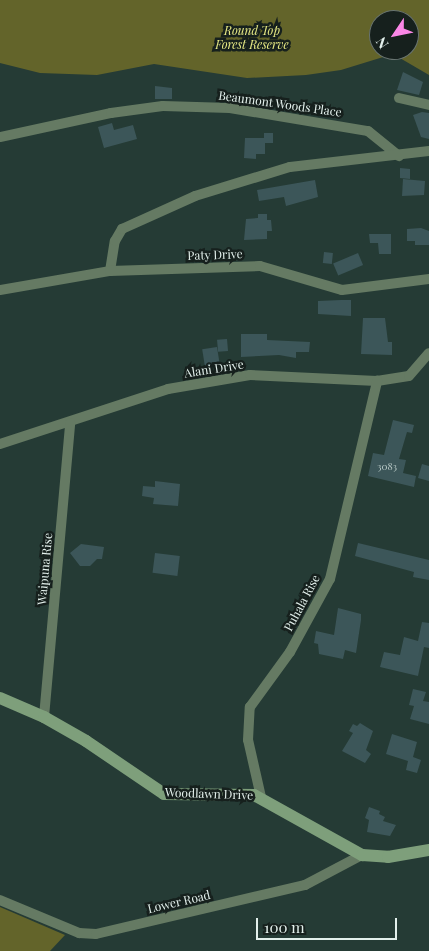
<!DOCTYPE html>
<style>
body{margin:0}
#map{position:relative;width:429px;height:951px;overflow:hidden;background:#253b35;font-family:"Playfair Display",serif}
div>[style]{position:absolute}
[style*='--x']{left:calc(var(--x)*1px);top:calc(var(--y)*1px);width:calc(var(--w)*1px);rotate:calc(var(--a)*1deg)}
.green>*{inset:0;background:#63642a}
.building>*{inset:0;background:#3c5659;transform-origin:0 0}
.street>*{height:10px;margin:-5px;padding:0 5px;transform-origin:5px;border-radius:5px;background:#657a63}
.secondary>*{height:12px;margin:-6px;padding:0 6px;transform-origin:6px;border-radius:6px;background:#7e9f7b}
span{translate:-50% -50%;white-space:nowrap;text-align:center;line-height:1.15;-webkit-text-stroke:5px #16201d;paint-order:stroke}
.number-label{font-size:10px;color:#b9cac7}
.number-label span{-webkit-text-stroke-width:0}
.park-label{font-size:12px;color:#e8eb85;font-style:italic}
.street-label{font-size:12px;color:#e3f0ec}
.north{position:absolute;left:369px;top:10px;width:50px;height:50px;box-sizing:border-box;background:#16201d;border:1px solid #687370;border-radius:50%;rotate:236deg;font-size:14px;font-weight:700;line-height:20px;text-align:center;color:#e3f0ec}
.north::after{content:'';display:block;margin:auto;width:18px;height:22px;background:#fa87e6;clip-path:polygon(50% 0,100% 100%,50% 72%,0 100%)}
.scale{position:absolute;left:256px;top:918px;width:141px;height:22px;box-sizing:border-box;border:2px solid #e3f0ec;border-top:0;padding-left:6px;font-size:15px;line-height:18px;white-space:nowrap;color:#e3f0ec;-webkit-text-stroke:4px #16201d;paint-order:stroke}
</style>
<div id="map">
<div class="green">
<div style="clip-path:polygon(evenodd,0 0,429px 0,429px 75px,393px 54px,341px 70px,306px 75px,247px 78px,154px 64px,97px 75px,40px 73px,0 63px,0 0,379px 20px,409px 20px,409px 50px,379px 50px,379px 20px)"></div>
<div style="clip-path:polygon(0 907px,65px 935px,50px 951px,0 951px)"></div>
</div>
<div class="building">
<div style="clip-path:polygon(403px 72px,423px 82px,419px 95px,397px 90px)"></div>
<div style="clip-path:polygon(155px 86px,172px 88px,172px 99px,155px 99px)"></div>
<div style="clip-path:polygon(422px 112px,429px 113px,429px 139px,421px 137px,413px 115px)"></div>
<div style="clip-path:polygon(112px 123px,114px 130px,133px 125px,137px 139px,104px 148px,98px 127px)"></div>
<div style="clip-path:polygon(264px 133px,273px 133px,273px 143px,265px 143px,265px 154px,256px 154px,256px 159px,244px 158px,245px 138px,264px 138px)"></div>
<div style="clip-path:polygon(400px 168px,410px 169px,410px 179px,400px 178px)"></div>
<div style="clip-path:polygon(403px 179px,425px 181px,424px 195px,402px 196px)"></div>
<div style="clip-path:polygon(315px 180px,318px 197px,286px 206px,284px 197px,259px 201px,257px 190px)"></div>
<div style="clip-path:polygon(258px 214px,267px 214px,267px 220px,271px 220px,272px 231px,267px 231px,267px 239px,244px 240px,246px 219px,258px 218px)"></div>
<div style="clip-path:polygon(421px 228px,429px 231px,429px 245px,415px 245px,415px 241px,407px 241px,407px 229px)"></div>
<div style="clip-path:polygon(369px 234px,391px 234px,391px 254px,379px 254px,378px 243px,370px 243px)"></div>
<div style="left:324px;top:252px;width:9px;height:11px;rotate:6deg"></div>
<div style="left:358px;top:253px;width:13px;height:27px;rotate:67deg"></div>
<div style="clip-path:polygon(341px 300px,351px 300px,351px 316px,318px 314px,318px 301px)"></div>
<div style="clip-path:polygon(363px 318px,385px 318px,388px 342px,392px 342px,392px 355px,361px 354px)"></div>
<div style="clip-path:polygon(241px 334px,267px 334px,267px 340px,310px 342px,309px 352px,296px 352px,296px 358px,279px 355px,241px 357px)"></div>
<div style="left:227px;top:339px;width:12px;height:10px;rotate:85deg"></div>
<div style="left:217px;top:347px;width:18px;height:15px;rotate:81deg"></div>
<div style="clip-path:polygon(393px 420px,414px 425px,412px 433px,407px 432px,399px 459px,406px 460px,403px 473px,416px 476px,414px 487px,368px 476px,373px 453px,384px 455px)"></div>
<div style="clip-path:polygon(422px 464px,429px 466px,429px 481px,418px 478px)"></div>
<div style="clip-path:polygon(155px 481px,180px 484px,178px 506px,153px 504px,154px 498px,142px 496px,143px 486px,155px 487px)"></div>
<div style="clip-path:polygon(358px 543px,429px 560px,429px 580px,413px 577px,414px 572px,355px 556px)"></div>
<div style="clip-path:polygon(81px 544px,104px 547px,102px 559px,97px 559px,90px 566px,80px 566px,70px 553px)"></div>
<div style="left:155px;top:553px;width:25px;height:20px;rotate:7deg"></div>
<div style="clip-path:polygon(338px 608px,361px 614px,361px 620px,356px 653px,345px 650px,343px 659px,319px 654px,318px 644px,314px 643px,316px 631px,334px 635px)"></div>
<div style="clip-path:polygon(422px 622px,429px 623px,429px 648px,424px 647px,418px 676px,380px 667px,384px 652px,400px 655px,404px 637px,418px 641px)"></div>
<div style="clip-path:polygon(413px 689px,426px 692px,423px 701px,429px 702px,429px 724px,410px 719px,414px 706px,409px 705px)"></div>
<div style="clip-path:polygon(360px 723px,373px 731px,366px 750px,371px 754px,365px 763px,342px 751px,353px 733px,349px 731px,353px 724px,357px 726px)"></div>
<div style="clip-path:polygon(392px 734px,417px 742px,413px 757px,421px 760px,417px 773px,406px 770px,408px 761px,386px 754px)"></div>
<div style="clip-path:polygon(369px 807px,380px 811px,379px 814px,385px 817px,383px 821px,396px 825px,390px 836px,367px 832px,369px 820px,365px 818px)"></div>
</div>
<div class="street">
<div style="--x:399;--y:98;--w:31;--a:13"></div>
<div style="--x:0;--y:137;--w:114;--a:-12.2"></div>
<div style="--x:111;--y:113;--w:52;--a:-7.7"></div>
<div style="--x:163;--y:106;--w:67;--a:1.7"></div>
<div style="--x:230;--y:108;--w:140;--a:9.5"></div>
<div style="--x:368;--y:131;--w:40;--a:39"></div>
<div style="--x:110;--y:271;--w:30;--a:-81"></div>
<div style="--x:115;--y:241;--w:14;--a:-60"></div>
<div style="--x:122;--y:229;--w:80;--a:-24.3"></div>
<div style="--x:195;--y:196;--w:99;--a:-17"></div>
<div style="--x:290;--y:167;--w:140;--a:-6.6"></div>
<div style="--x:0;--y:290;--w:112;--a:-9.8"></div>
<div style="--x:110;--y:271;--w:150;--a:-1.9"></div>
<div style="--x:260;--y:266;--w:85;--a:16.3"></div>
<div style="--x:342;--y:290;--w:88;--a:-7.2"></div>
<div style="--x:0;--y:444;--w:177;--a:-18.1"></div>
<div style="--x:168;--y:389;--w:83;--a:-9.7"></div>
<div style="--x:250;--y:375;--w:127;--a:2.7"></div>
<div style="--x:377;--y:381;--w:32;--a:-9"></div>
<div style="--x:409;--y:376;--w:30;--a:-49"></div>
<div style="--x:44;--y:717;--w:295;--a:-84.9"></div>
<div style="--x:261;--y:797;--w:58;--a:-102.8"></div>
<div style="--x:248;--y:740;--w:33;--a:-87"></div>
<div style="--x:250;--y:707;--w:68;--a:-54"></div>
<div style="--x:290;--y:652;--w:83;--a:-61.3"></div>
<div style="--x:330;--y:579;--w:204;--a:-76.6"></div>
<div style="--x:0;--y:900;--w:86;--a:22.7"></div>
<div style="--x:79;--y:933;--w:17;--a:3"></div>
<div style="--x:96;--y:934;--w:215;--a:-13.2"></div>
<div style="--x:305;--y:885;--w:64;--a:-27.8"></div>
</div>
<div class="secondary">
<div style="--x:0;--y:698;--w:48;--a:23.4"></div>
<div style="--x:44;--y:717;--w:48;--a:29.7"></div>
<div style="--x:86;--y:741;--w:94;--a:34.2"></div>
<div style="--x:164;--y:794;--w:90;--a:0.6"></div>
<div style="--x:254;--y:795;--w:124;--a:29.1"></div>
<div style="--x:362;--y:855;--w:26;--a:4"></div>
<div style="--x:388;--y:857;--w:42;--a:-9.7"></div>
</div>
<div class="number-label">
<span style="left:387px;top:467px">3083</span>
</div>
<div class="park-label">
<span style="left:252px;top:38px">Round Top<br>Forest Reserve</span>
</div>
<div class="street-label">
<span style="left:280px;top:104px;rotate:8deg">Beaumont Woods Place</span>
<span style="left:215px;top:255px;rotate:-2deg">Paty Drive</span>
<span style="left:214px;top:369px;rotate:-9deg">Alani Drive</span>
<span style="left:45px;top:569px;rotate:-85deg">Waipuna Rise</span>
<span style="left:302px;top:603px;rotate:-62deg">Puhala Rise</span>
<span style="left:209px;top:794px;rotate:2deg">Woodlawn Drive</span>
<span style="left:179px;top:902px;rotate:-13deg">Lower Road</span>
</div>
<div class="north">N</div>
<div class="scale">100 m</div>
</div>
